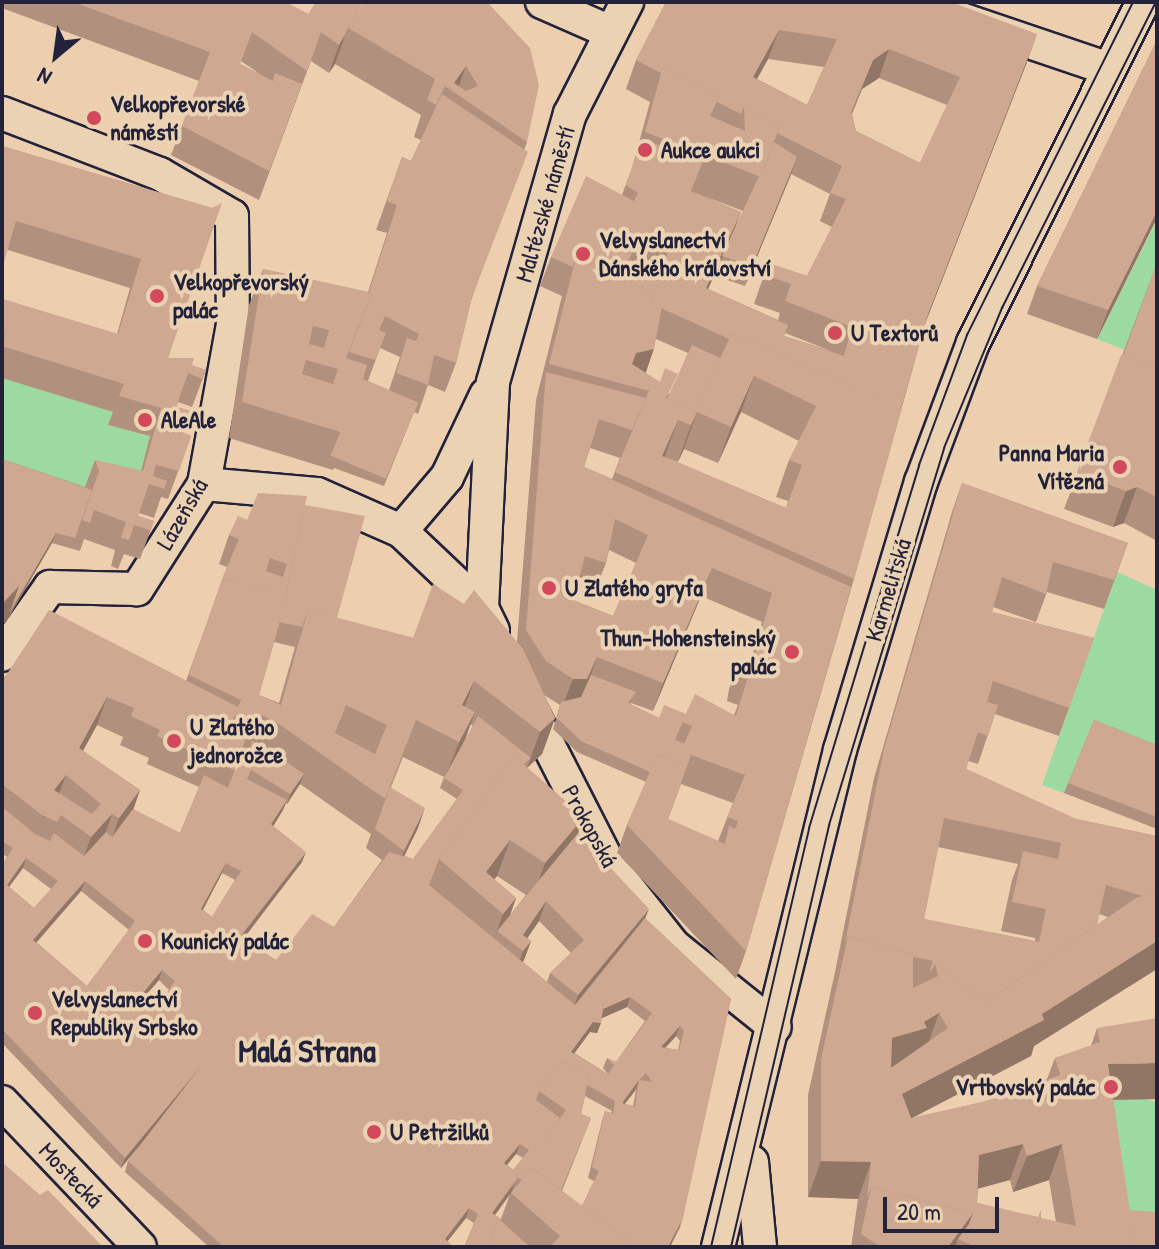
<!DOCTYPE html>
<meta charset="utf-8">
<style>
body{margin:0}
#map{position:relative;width:1159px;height:1249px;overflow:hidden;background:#edcfaf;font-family:"Patrick Hand",sans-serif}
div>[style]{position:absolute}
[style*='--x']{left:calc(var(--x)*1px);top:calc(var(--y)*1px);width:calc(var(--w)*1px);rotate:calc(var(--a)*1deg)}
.green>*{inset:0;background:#9cdaa2}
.roads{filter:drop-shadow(2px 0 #22223b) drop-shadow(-2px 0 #22223b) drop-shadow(0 2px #22223b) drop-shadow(0 -2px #22223b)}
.street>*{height:32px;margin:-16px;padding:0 16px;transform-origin:16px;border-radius:16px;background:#ebd2b2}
.tram>*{height:2px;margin:-1px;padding:0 1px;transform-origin:1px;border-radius:1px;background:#22223b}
.wall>*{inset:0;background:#b2907e}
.shaded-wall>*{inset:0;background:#917666}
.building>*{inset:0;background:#cfa892;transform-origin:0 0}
.dots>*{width:22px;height:22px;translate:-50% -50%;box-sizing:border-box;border:4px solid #ebd2b2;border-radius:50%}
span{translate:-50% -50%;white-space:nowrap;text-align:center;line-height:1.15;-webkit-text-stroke:8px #ebd2b2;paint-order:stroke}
.poi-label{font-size:24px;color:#22223b;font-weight:700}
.left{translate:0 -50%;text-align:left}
.right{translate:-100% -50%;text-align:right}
.street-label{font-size:24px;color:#22223b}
.district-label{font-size:32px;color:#22223b;font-weight:700}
.frame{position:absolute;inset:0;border:4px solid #22223b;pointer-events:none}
.north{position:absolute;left:16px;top:16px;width:80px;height:80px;-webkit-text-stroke:6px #ebd2b2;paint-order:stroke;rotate:209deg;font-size:22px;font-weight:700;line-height:32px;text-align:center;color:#22223b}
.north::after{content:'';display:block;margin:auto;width:28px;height:36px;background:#22223b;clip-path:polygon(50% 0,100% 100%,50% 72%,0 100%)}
.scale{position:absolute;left:883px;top:1197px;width:116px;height:36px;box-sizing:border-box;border:4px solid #22223b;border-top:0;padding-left:10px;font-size:24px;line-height:28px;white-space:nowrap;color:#22223b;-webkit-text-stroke:6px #ebd2b2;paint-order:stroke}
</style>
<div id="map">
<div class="green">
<div style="clip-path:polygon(1157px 220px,1157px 289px,1125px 350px,1097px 339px)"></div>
<div style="clip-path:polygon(2px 378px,114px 412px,108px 425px,150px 436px,143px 471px,85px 489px,2px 470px)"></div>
<div style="clip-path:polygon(1117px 572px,1157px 590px,1157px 756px,1090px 730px,1064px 793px,1042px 785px)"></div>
<div style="clip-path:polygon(1130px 1095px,1157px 1102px,1157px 1216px,1117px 1220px,1094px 1101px)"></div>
</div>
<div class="roads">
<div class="street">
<div style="--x:542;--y:2;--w:72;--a:23.7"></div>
<div style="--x:911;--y:2;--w:209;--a:18.7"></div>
<div style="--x:2;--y:113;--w:169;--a:21.1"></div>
<div style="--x:160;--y:174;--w:83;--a:30.3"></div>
<div style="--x:232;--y:216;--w:108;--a:89.5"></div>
<div style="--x:233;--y:324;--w:163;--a:100.3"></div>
<div style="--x:204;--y:484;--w:125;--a:122.5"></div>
<div style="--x:137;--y:589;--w:87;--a:-178.7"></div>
<div style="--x:50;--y:587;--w:83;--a:125.2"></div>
<div style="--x:204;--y:484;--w:113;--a:5.1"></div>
<div style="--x:317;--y:494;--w:92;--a:23.8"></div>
<div style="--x:401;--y:531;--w:112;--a:43.5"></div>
<div style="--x:482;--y:608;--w:25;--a:64"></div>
<div style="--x:401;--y:531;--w:71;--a:-49.6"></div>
<div style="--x:447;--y:477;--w:91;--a:-64.6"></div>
<div style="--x:482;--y:608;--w:226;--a:-87.2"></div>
<div style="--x:493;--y:382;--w:279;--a:-74"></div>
<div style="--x:570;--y:114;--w:126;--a:-63"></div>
<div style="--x:528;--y:705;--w:178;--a:63"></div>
<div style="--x:609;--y:864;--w:105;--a:51.6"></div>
<div style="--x:674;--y:946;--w:129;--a:38.7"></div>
<div style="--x:2;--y:1102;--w:200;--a:46.4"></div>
<div style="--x:752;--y:1162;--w:85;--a:84.6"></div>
<div style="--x:718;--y:1247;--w:512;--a:-76.21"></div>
<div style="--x:840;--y:750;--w:280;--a:-73.2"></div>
<div style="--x:921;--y:482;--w:148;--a:-69.5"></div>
<div style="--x:973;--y:343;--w:381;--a:-63.5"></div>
</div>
</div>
<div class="tram">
<div style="--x:711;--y:1247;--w:430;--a:-76.8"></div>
<div style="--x:809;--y:828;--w:379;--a:-73.1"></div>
<div style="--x:919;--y:465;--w:139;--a:-69.7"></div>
<div style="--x:967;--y:335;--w:372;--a:-63.5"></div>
<div style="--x:731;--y:1247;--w:433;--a:-76.9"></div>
<div style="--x:829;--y:825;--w:394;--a:-73"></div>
<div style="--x:944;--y:448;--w:152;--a:-67.5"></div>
<div style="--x:1002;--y:308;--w:343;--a:-63.3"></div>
</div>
<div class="wall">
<div style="clip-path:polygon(evenodd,2px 2px,285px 2px,308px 14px,485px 2px,527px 142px,471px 301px,456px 363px,445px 392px,428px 385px,418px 414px,414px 412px,384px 486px,334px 468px,335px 466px,333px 470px,229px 438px,249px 305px,263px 269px,368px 292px,387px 233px,376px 230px,402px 157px,411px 161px,421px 140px,414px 137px,421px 115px,335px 64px,329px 73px,311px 61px,259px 200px,171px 155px,199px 81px,2px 8px,2px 2px,241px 61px,260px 74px,240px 64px,241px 61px,2px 2px,380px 348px,400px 357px,389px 390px,368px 381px,380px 348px)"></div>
<div style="clip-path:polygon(evenodd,666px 2px,1027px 62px,926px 321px,854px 579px,746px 951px,736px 979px,617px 853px,627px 825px,646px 782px,577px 752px,553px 729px,560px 705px,544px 695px,555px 718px,542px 754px,527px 768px,584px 817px,578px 833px,645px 918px,731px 999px,680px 1228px,670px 1247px,464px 1247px,474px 1223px,466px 1218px,447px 1241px,454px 1247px,209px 1247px,125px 1172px,128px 1161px,146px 1138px,121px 1168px,2px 1043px,2px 865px,7px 857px,2px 853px,2px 678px,186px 681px,227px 567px,219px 564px,229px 535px,247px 520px,305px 505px,337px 618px,413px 638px,517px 642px,536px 400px,562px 296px,540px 286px,551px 257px,622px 195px,632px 168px,650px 102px,626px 89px,636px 60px,666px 2px,768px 59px,824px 67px,807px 105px,757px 79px,768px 59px,666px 2px,879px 78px,947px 105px,920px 163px,856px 131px,852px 114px,862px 89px,879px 78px,666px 2px,791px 174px,830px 194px,820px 221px,832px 227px,807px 276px,768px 263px,754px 304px,780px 313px,778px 320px,708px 289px,718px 268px,715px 276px,745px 286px,791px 174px,666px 2px,704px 196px,743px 211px,735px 228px,741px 212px,704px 196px,666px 2px,630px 260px,659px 276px,658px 280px,628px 267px,630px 260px,666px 2px,785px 333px,831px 351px,784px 336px,785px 333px,666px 2px,656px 339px,688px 353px,670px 395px,646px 373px,656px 339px,666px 2px,741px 412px,799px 441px,789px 460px,776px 497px,788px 501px,786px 508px,665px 457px,678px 462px,684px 449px,718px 463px,741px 412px,666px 2px,590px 448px,620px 458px,612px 479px,584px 467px,590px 448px,666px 2px,609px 550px,636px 563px,613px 616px,573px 600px,577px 585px,595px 591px,606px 563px,609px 550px,666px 2px,701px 596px,762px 622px,750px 663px,740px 660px,729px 689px,727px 701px,738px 705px,734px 715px,686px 714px,659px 718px,630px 704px,631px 703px,653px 711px,701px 596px,666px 2px,274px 642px,295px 647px,279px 703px,259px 695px,274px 642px,666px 2px,470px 724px,473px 726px,465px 740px,470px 724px,666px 2px,97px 725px,123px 737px,120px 745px,149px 758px,147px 764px,199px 787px,180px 833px,133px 809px,140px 790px,83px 751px,97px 725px,666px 2px,403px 757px,444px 777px,440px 788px,457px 799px,413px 859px,404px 856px,418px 828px,391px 787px,403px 757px,666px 2px,300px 784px,371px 834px,366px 848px,382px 860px,334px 927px,276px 960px,243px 939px,302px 862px,273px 826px,283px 810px,286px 803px,287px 804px,300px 784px,666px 2px,681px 784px,733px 803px,718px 841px,668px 819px,681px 784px,666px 2px,23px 868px,51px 889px,34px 908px,9px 887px,23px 868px,666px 2px,222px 873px,235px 880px,212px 917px,203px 910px,222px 873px,666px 2px,497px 876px,526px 895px,510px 915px,516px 898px,494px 879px,497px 876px,666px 2px,81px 891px,129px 930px,87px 986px,36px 942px,81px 891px,666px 2px,539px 921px,571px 953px,550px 973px,547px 982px,523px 962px,531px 941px,527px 938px,539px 921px,666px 2px,159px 980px,169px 990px,153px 1012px,140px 1002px,159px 980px,666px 2px,627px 1007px,645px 1021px,616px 1062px,607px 1058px,603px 1068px,608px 1074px,574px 1053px,590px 1032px,597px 1033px,602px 1018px,627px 1007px,666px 2px,676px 1036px,680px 1041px,678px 1050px,665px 1048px,676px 1036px,666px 2px,636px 1090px,633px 1106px,625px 1104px,636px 1090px,666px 2px,585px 1096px,612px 1111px,611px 1113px,605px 1111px,602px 1121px,588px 1178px,594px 1181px,582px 1206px,562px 1191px,591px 1118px,581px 1114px,585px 1096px,666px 2px,516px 1154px,523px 1158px,513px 1170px,507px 1165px,516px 1154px,666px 2px,510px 1194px,501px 1219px,495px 1215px,510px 1194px)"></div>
<div style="clip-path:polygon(1157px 40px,1157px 218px,1097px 339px,1027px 314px,1037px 286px)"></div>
<div style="clip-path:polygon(2px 146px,212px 208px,168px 358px,206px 370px,192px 407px,178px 402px,176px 407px,191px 411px,184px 433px,191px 436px,168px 499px,161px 497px,154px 518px,139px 513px,138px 516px,154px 521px,140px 559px,124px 554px,118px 569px,111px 566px,115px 550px,84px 539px,80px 551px,52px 543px,6px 622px,2px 626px,2px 459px,85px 487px,95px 460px,141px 471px,150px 436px,108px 425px,113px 412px,2px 378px,2px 299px,117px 334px,130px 288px,8px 250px)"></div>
<div style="clip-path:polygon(1157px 263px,1157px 541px,1124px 523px,1113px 527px,1064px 509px)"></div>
<div style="clip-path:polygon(evenodd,962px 483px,1128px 543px,1104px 609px,1047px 592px,1036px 622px,993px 607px,992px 612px,1094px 638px,1059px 736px,995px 714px,978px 764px,968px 761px,966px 769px,1076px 819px,1157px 836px,1157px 969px,1034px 1046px,1031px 1056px,912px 1118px,983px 1102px,1047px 1079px,1055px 1058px,1091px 1046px,1097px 1028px,1157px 1099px,1113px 1100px,1129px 1210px,1157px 1247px,851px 1247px,858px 1199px,808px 1197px,808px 1095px,835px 972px,874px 778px,952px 512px,962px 483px,938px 847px,1018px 864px,1012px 880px,1001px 931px,1035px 938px,1035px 941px,924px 919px,938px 847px,962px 483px,1099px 914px,1108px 917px,1097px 925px,1099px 914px,962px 483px,1010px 1180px,1013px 1192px,1049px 1180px,1056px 1222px,977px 1203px,978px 1188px,1010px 1180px)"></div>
<div style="clip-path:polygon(1094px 720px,1157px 745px,1157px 829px,1064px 793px)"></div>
</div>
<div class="shaded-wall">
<div style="clip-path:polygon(779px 30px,768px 59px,742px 106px,753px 77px)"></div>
<div style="clip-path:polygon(1037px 34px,1027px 62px,918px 342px,928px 314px)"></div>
<div style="clip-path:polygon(345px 36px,335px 64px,329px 73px,339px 45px)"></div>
<div style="clip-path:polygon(889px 49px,879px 78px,862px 89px,841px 140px,873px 60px)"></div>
<div style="clip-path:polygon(466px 66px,456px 94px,454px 83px)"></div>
<div style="clip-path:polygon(797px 157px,790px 177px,745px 286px,752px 266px)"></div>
<div style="clip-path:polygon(1157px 211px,1157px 218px,1097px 339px,1108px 310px)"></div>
<div style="clip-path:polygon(741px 212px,730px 240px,696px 316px,706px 288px)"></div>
<div style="clip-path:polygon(654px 349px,641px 385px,624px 384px,636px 353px)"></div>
<div style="clip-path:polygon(754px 376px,741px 412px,718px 463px,731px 427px)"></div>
<div style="clip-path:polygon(697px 412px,684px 449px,678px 462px,691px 425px)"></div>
<div style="clip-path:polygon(678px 420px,665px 456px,648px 492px,662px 456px)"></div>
<div style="clip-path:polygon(1137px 487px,1124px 523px,1113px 527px,1126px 491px)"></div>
<div style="clip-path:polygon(56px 533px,52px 543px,6px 622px,2px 626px,2px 604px)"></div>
<div style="clip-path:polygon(712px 568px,701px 596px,653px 711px,663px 683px)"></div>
<div style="clip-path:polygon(597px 657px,587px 686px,577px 707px,562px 707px,573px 679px)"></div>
<div style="clip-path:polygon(474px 681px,461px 717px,449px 741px,462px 705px)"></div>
<div style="clip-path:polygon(107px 697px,97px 725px,69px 776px,79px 748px)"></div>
<div style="clip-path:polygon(475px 712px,462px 748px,445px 778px,459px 742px)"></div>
<div style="clip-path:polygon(555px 718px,542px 754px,527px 768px,540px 732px)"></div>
<div style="clip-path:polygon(304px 774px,300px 784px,287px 804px,290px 794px)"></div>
<div style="clip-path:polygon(66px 775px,55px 804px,43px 819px,54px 790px)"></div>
<div style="clip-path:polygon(140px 790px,130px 819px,109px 847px,119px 818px)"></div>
<div style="clip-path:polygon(287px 800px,283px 810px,268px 835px,271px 824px)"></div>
<div style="clip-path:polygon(425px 808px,418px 828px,397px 871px,404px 851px)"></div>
<div style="clip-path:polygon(112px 814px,102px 843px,81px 866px,91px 837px)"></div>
<div style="clip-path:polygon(584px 817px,571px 853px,532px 899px,545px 863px)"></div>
<div style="clip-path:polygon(510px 840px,497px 876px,482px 896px,486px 872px)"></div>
<div style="clip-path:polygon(306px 852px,302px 862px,237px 947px,240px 937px)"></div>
<div style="clip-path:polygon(26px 858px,23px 868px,3px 895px,7px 885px)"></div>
<div style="clip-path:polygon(226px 863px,222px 873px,198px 919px,201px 909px)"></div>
<div style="clip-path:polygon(85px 881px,81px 891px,30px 950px,33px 940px)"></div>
<div style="clip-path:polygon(516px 898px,503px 935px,497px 931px,490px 950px,503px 914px)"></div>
<div style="clip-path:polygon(546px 901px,539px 921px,520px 949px,523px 935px)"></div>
<div style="clip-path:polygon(649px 909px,641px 929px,571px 1015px,578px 995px)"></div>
<div style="clip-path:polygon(531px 941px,524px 960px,516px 971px,523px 951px)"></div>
<div style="clip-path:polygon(1157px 941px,1157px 969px,1034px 1046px,1031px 1056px,889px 1130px,902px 1094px,1042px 1014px)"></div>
<div style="clip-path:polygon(162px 970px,159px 980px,133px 1010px,137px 1000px)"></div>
<div style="clip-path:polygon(630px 997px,627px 1007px,600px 1019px,603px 1009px)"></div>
<div style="clip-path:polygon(939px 1013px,926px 1050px,879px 1074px,892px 1038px)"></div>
<div style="clip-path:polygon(593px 1022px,601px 1023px,597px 1033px,590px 1032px,568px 1062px,571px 1052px)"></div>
<div style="clip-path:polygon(680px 1026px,676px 1036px,657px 1057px,661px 1047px)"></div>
<div style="clip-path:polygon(1157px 1063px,1157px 1099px,1094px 1100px,1108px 1064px)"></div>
<div style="clip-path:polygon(201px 1066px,197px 1076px,121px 1168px,125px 1158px)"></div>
<div style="clip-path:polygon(639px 1080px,635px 1090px,618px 1113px,622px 1103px)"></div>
<div style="clip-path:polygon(520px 1144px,516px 1154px,500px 1173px,504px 1163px)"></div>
<div style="clip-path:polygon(1023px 1144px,1010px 1180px,966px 1192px,979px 1155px)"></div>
<div style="clip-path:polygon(1062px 1144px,1049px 1180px,1013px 1192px,1027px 1156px)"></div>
<div style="clip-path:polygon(821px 1161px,871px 1162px,858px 1199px,808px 1197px)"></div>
<div style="clip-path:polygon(515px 1183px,511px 1193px,489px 1223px,492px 1213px)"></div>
<div style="clip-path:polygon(469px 1208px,466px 1218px,443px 1247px,445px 1239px)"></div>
<div style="clip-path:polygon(973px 1213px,963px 1241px,958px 1239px,955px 1247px,948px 1247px)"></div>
<div style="clip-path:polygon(683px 1218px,670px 1247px,668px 1247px)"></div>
</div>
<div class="building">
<div style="clip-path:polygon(73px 2px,285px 2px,308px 14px,316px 2px,364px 2px,348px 28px,339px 45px,321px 32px,307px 71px,252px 32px,240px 64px,273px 81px,275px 73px,302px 84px,269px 171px,182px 126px,210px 52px)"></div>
<div style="clip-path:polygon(evenodd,364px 2px,485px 2px,489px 4px,530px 48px,539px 85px,527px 142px,445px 86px,436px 105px,427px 100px,435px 79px,348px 28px,364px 2px,466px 66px,478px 86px,466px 91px,454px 83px,466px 66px)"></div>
<div style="clip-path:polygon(evenodd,666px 2px,951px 2px,1037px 34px,928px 314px,901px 408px,732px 333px,729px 339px,661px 308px,662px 306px,650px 302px,653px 293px,576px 257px,573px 267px,551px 257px,586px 176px,634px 201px,638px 193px,626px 185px,642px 139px,703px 161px,691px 191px,741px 212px,706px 288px,788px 325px,784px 336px,844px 356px,852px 327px,785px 301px,791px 284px,765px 275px,768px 263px,807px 276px,846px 199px,830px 193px,842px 166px,777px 133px,780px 125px,744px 107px,741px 114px,717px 102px,720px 95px,663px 66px,661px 73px,636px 60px,666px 2px,779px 30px,837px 39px,807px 105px,753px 77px,779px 30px,666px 2px,889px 49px,960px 77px,920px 163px,856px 131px,851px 112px,873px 60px,889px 49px,666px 2px,641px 232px,670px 247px,658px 280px,626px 266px,641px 232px)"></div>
<div style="clip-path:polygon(1157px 40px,1157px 211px,1108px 310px,1037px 286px)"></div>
<div style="clip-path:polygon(663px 66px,720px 95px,710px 116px,745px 131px,744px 107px,780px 125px,761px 177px,645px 132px)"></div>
<div style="clip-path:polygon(442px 94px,528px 152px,472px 297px,456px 363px,434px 355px,428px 385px,396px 373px,407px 338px,416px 341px,419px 334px,385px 316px,379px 330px,386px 333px,375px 360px,349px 352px,372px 293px,369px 292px,397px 205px,387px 201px,402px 157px,411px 161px)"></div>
<div style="clip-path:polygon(774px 142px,797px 157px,752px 266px,722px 256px,759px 176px,761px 177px)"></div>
<div style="clip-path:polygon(2px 146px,212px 208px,222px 203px,168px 358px,194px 358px,192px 365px,206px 370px,202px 379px,188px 373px,176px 407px,191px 411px,188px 421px,173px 415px,170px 427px,191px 436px,179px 471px,156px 465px,153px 476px,167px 481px,164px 489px,149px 484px,138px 516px,154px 521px,150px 530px,134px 525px,129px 540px,121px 538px,126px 522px,94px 510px,90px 523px,82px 520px,99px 471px,95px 460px,143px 471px,161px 408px,119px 396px,124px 384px,2px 346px,8px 324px,2px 322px,2px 299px,118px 334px,141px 259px,16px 221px,2px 269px)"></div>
<div style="clip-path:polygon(evenodd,576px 257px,653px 293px,650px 302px,662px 306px,654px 349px,636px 353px,632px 364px,660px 382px,665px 368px,678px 374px,666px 398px,695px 411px,732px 333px,902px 408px,854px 579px,615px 472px,649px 391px,549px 364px,576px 257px,754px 376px,816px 406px,789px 460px,802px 465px,786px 508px,662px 456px,678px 420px,691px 425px,697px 412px,731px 427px,754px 376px)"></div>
<div style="clip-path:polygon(1157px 263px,1157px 369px,1123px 356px)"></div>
<div style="clip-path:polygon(evenodd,263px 269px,372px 293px,346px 358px,367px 365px,347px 434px,242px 402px,263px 269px,313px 326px,329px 330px,324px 348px,309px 344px,313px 326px,263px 269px,306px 360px,338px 369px,333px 384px,302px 374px,306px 360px)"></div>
<div style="clip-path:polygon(2px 322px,8px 324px,2px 343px)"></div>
<div style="left:692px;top:345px;width:31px;height:59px;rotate:25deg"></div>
<div style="clip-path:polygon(1121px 355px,1157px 369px,1157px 497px,1137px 487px,1126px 491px,1077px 472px)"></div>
<div style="clip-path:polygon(evenodd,546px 372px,646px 398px,632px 430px,599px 419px,584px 467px,851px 587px,746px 951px,627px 825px,657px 755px,676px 762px,692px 726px,682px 722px,695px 694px,736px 716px,748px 676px,737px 672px,740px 660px,752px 664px,772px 593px,712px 568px,663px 683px,597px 657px,587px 679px,573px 679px,546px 661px,526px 630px,546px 372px,615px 519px,648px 535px,613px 616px,573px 600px,585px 556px,606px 563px,615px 519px,546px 372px,691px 755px,745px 775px,727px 817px,738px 821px,735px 829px,729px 826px,725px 844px,668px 819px,691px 755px)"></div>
<div style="left:363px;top:379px;width:60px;height:83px;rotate:23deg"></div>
<div style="clip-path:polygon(2px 459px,92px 490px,75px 538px,56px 533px,10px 612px,19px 586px,2px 577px)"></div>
<div style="clip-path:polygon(evenodd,962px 483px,1128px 543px,1114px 580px,1053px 562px,1046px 594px,1002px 577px,992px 612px,1094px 638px,1069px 708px,993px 681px,987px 702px,998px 705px,988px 736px,978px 732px,966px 769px,1076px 819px,1157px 836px,1157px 891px,1143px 896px,1106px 885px,1097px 925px,986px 1002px,935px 963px,932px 970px,930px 970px,933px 961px,848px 936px,845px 943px,884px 749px,962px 483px,944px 818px,1061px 843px,1058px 859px,1023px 851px,1012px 902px,1046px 909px,1039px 942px,924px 919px,944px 818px)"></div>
<div style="clip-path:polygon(evenodd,258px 493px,307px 496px,286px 593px,222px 579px,239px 539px,229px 535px,238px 516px,247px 520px,258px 493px,270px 558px,287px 564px,283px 577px,266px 571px,270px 558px)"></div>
<div style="clip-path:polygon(305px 505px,365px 516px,337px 618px,308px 610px,302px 627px,279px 622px,288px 593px,286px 593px)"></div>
<div style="clip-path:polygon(2px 577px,19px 586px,2px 604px)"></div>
<div style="clip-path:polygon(evenodd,222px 579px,288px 593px,259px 695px,281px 705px,308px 610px,413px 638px,433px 584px,464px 604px,474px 590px,523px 649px,555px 718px,540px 732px,474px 681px,462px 705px,475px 712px,459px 742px,416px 720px,385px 799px,276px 722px,262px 715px,258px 726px,234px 716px,241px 700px,189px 675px,222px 579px,346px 705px,387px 725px,375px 754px,335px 733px,346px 705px)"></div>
<div style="clip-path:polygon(evenodd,49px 610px,238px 707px,231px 724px,249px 730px,234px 770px,157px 736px,160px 730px,131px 716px,134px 708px,107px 697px,79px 748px,140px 790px,119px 818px,112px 814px,91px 837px,61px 815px,57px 822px,42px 815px,2px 784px,2px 678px,7px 674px,49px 610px,66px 775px,101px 804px,92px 814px,54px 790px,66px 775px)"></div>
<div style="clip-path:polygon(591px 675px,636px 692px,628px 703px,659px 718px,664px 705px,686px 714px,675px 740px,685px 744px,676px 762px,657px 755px,650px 772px,581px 741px,557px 718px,561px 702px,581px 697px)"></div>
<div style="clip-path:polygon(evenodd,478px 716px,531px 758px,523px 765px,514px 756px,439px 859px,429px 885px,575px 1005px,645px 918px,731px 999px,683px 1218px,668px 1247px,636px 1247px,582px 1206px,599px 1171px,592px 1167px,605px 1111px,613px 1114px,615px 1101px,587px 1085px,589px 1076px,562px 1060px,539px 1091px,536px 1100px,560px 1118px,492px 1213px,501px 1219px,500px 1221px,499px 1219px,488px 1247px,464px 1247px,478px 1214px,469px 1208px,445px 1239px,454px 1247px,224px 1247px,128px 1161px,201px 1066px,125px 1158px,2px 1029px,2px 865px,13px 848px,2px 841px,2px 807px,35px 834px,50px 841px,54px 833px,84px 856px,106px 832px,112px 837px,133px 809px,180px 833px,204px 775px,228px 788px,242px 749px,249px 752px,252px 741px,266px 748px,304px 774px,290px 794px,251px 770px,247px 779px,287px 800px,271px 824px,306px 852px,240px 937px,276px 960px,312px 914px,334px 927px,389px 852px,413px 859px,463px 790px,444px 778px,478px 716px,26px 858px,58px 881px,34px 908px,7px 885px,26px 858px,478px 716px,226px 863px,241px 871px,212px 917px,201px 909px,226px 863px,478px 716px,85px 881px,135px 921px,87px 986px,33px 940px,85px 881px,478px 716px,162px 970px,175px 981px,153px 1012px,137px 1000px,162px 970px,478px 716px,630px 997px,652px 1013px,616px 1062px,607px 1058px,614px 1065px,608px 1074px,571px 1052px,593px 1022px,601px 1023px,603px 1009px,630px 997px,478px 716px,680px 1026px,684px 1031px,679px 1050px,661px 1047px,680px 1026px,478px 716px,646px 1073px,652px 1082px,639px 1080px,646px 1073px,478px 716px,639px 1080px,635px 1107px,622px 1103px,639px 1080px,478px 716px,520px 1144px,529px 1150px,513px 1170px,504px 1163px,520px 1144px)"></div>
<div style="clip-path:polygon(1094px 720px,1157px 745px,1157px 817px,1068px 783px)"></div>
<div style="clip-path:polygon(514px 756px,584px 817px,545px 863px,510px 840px,486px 872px,516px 898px,503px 914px,439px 859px)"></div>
<div style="clip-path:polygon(390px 787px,425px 808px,404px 851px,375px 829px)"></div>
<div style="clip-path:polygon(578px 833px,649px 909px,578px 995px,550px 973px,584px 940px,546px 901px,523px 935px,531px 941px,523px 951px,497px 931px)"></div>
<div style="clip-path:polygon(evenodd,1157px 891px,1157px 941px,1042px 1014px,1044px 1020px,902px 1094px,911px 1118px,983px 1102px,1060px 1075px,1055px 1058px,1100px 1042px,1097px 1028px,1157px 1018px,1157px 1063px,1108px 1064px,1135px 1247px,976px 1247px,958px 1239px,969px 1224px,973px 1213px,871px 1187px,867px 1198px,871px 1162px,821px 1161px,821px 1059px,848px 936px,933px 961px,913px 957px,913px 988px,938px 976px,935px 963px,986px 1002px,1136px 898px,1157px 891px,939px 1013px,948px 1028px,891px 1068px,892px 1038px,927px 1028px,924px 1022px,939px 1013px,1157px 891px,1023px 1144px,1027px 1156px,1062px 1144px,1076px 1226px,1041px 1218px,1041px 1209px,1038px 1217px,977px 1203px,979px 1155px,1023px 1144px)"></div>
<div style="clip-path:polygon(562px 1060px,589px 1076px,581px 1114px,591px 1118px,561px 1190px,532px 1168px,522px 1180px,517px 1177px,566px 1110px,539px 1091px)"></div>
<div style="clip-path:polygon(2px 1162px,40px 1195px,48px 1190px,103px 1247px,2px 1247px)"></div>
<div style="clip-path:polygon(532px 1168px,636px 1247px,550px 1247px,560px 1236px,511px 1193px)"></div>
<div style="clip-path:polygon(871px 1187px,973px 1213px,948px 1247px,881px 1247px,861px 1234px)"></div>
<div style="clip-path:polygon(1129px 1210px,1154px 1212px,1157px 1210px,1157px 1247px,1135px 1247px)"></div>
<div style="clip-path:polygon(499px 1219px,530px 1247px,488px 1247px)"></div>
</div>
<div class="dots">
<div style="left:94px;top:118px;background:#d1495b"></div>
<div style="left:645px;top:150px;background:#d1495b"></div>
<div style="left:583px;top:254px;background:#d1495b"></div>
<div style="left:157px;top:296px;background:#d1495b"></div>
<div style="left:835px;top:333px;background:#d1495b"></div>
<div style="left:145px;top:420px;background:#d1495b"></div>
<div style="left:1120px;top:467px;background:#d1495b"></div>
<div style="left:549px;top:588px;background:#d1495b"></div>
<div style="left:792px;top:652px;background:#d1495b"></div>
<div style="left:174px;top:741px;background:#d1495b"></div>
<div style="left:145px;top:941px;background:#d1495b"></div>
<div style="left:35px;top:1013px;background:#d1495b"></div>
<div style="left:1111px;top:1087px;background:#d1495b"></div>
<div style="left:374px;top:1132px;background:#d1495b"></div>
</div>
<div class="poi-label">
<span class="left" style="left:110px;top:118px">Velkopřevorské<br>náměstí</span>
<span class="left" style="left:661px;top:150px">Aukce aukci</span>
<span class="left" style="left:599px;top:254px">Velvyslanectví<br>Dánského království</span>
<span class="left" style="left:173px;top:296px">Velkopřevorský<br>palác</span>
<span class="left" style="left:851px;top:333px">U Textorů</span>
<span class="left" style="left:161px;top:420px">AleAle</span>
<span class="right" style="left:1104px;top:467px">Panna Maria<br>Vítězná</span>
<span class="left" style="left:565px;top:588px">U Zlatého gryfa</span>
<span class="right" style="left:776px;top:652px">Thun-Hohensteinský<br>palác</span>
<span class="left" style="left:190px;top:741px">U Zlatého<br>jednorožce</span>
<span class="left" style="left:161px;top:941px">Kounický palác</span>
<span class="left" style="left:51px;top:1013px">Velvyslanectví<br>Republiky Srbsko</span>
<span class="right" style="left:1095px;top:1087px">Vrtbovský palác</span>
<span class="left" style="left:390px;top:1132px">U Petržilků</span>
</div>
<div class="street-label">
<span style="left:545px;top:204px;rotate:-74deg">Maltézské náměstí</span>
<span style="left:182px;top:514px;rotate:-60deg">Lázeňská</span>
<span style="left:888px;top:590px;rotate:-73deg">Karmelitská</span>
<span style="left:590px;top:826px;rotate:61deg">Prokopská</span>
<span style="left:71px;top:1175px;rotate:46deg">Mostecká</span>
</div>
<div class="district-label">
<span style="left:307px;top:1051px">Malá Strana</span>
</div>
<div class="frame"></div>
<div class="north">N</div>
<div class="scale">20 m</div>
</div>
